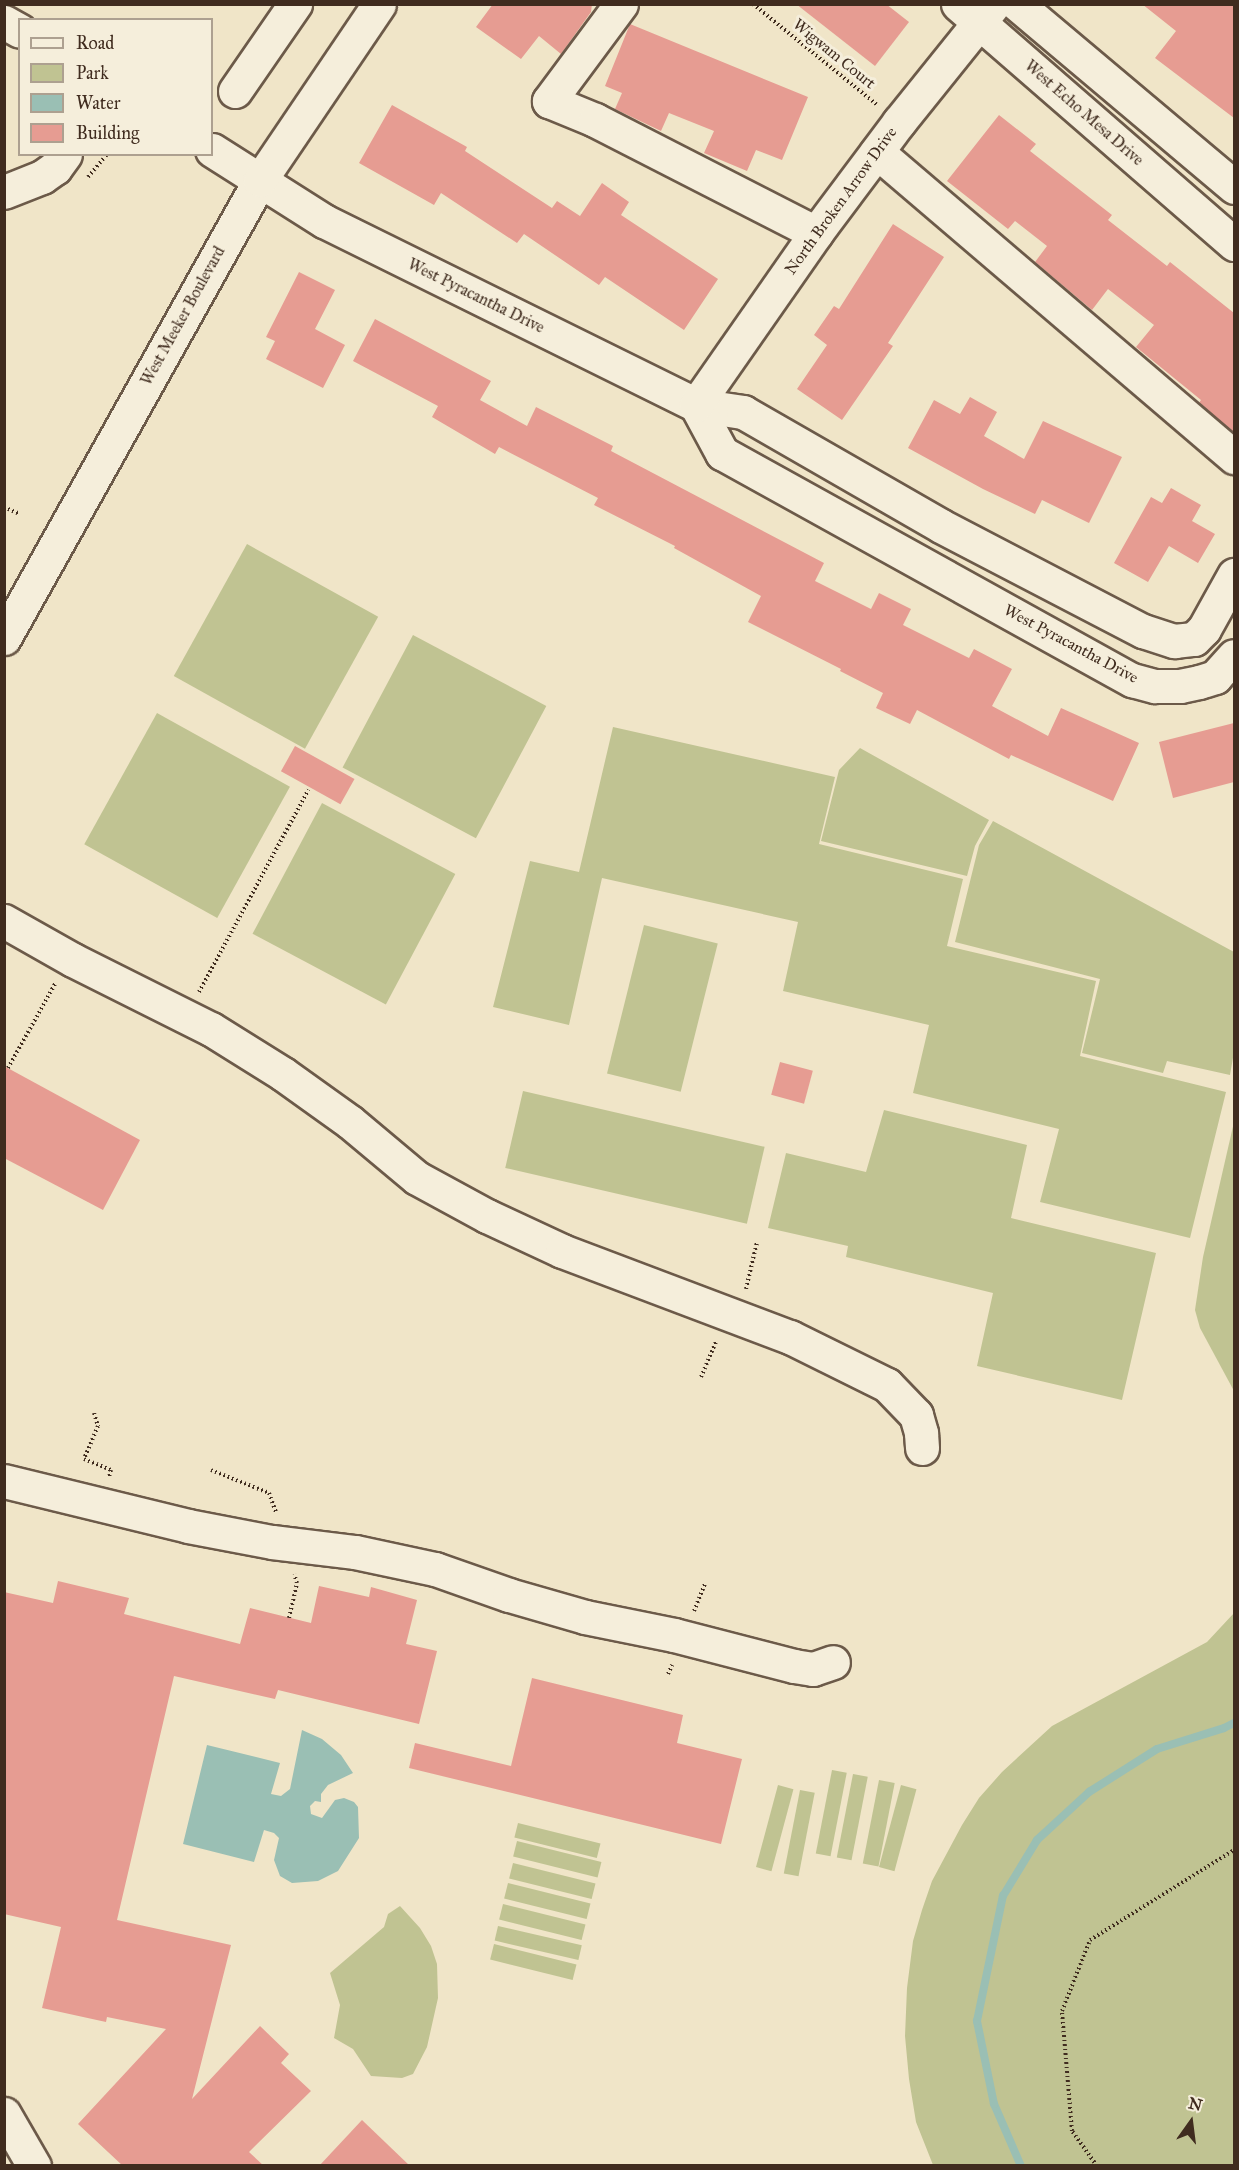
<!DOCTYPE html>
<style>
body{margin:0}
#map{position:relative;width:1239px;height:2170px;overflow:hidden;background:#f0e5c8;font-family:"IM FELL Great Primer",serif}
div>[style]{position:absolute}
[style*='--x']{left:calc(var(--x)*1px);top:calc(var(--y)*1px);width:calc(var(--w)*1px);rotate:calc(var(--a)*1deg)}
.green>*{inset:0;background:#c0c392;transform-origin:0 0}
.water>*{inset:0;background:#9abfb4}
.stream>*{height:8px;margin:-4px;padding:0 4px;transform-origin:4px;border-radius:4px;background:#9abfb4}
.building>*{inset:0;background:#e69c92;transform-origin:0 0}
.path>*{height:4px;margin-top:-2px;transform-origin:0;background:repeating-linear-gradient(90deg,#402c1f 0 1.5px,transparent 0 4.5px)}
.roads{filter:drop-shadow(2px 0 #6c5a49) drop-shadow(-2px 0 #6c5a49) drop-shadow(0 2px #6c5a49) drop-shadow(0 -2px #6c5a49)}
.minor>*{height:33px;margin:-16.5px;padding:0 16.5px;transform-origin:16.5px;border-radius:16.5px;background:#f5eedb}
span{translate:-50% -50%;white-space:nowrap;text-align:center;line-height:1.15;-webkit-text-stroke:6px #f5eedb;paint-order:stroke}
.street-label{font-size:16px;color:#402c1f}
.frame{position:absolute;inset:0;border:6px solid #402c1f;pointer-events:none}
.legend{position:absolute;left:18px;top:18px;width:195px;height:138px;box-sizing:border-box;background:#f5eedb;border:2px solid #ada090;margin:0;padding:8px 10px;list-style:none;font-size:18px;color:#402c1f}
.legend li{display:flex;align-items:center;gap:12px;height:30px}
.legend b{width:30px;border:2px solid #ada090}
.north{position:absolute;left:1161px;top:2092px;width:60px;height:60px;-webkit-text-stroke:4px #f5eedb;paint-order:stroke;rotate:14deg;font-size:16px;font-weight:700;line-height:24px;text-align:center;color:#402c1f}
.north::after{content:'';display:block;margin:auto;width:21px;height:27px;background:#402c1f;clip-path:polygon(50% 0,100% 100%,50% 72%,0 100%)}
</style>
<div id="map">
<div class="green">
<div style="left:247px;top:544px;width:150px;height:151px;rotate:29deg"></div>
<div style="left:413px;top:635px;width:151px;height:150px;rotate:28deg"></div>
<div style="left:157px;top:713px;width:152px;height:150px;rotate:29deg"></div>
<div style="clip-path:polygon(613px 727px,835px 777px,819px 844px,963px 879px,947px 946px,1096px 981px,1080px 1056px,1226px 1092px,1190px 1238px,1040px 1202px,1059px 1129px,913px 1093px,929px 1025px,783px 991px,798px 922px,602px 878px,569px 1025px,493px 1007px,530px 861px,579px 872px)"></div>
<div style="clip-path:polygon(860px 748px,989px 820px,975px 846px,967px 876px,821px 841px,839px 770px)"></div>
<div style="left:322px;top:803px;width:151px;height:148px;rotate:28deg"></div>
<div style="clip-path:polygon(993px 821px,1234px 952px,1234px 1052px,1230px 1075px,1167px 1061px,1163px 1073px,1082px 1053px,1100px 979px,955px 942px,979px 845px)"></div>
<div style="left:644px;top:925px;width:76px;height:153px;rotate:14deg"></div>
<div style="left:523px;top:1091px;width:248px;height:79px;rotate:13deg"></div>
<div style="clip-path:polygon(884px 1110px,1027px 1145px,1011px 1218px,1156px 1253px,1122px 1400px,977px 1366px,993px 1293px,846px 1257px,848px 1246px,768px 1228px,786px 1153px,866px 1172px)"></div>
<div style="clip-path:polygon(1234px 1122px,1234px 1391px,1200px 1328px,1195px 1310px,1203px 1257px)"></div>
<div style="clip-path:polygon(1234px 1613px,1234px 2165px,933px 2165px,916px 2122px,909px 2079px,905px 2036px,907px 1988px,913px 1941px,922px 1910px,932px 1881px,962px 1825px,979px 1798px,1002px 1772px,1052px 1726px,1207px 1642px)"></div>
<div style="left:832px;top:1770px;width:15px;height:85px;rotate:11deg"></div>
<div style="left:853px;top:1774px;width:15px;height:85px;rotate:11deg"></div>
<div style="left:879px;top:1780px;width:16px;height:85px;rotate:11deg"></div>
<div style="left:778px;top:1785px;width:16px;height:85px;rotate:15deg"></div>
<div style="left:901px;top:1785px;width:16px;height:85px;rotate:15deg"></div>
<div style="left:800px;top:1790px;width:15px;height:85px;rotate:11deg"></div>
<div style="left:518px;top:1823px;width:85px;height:15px;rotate:14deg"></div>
<div style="left:517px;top:1841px;width:87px;height:16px;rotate:14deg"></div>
<div style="left:513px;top:1863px;width:85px;height:16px;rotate:14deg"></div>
<div style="left:508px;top:1883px;width:85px;height:16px;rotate:14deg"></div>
<div style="left:503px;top:1904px;width:85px;height:16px;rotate:14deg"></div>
<div style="clip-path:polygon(400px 1906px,420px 1928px,431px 1946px,437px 1964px,438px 1998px,427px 2047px,413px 2074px,402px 2078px,371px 2076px,353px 2049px,334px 2038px,340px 2005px,330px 1973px,384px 1927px,388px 1914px)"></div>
<div style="left:498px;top:1926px;width:86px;height:15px;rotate:13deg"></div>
<div style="left:494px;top:1944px;width:85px;height:16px;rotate:14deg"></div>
</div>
<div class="water">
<div style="clip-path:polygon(302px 1730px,322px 1739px,341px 1755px,353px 1773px,328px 1785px,321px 1794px,321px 1802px,315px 1801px,310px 1806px,311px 1814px,322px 1818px,335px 1800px,344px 1798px,354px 1802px,358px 1807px,359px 1838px,338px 1871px,318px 1881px,292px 1883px,280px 1876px,274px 1860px,279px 1838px,274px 1833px,264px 1830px,254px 1862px,183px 1844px,207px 1745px,280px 1763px,271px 1794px,281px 1796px,290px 1789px)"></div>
</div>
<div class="stream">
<div style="--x:1021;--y:2166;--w:68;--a:-113.5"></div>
<div style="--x:994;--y:2104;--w:85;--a:-101.6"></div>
<div style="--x:977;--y:2021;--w:128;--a:-78.3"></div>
<div style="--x:1003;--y:1896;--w:66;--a:-58.7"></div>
<div style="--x:1037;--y:1840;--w:71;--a:-42.7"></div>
<div style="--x:1089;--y:1792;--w:80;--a:-32.3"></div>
<div style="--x:1157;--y:1749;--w:70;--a:-17.4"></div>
<div style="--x:1224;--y:1728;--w:11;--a:-27"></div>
</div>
<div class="building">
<div style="clip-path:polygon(493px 4px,592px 4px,591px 12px,561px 54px,539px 36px,521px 59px,476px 27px)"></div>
<div style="clip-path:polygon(796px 4px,886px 4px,909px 22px,875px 66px)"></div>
<div style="clip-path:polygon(1142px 4px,1234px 4px,1234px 118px,1155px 58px,1176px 31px)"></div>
<div style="clip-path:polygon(630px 24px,808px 97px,782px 160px,756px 150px,747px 171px,704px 153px,714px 131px,669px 113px,661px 131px,615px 109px,622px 93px,605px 86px)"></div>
<div style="clip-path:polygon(392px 105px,467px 147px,465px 151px,552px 208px,557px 201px,580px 216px,602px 183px,629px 202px,621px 215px,718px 279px,684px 330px,605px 277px,599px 285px,524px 234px,517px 243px,441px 193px,434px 205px,359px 163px)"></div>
<div style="clip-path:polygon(999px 115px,1036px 144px,1030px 151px,1112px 215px,1108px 220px,1167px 266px,1170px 262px,1234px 313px,1234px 433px,1199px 403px,1201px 400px,1136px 347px,1154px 325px,1108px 289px,1092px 310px,1035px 262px,1047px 246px,1015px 221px,1008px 229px,947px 181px)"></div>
<div style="clip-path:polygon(893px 224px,944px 257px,888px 343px,893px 346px,842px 420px,797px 389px,827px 345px,814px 335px,834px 306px,839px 309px)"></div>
<div style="clip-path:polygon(299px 272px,335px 290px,315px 329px,345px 345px,323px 388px,266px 359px,275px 341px,266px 337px)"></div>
<div style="clip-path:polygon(375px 319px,491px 381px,480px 400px,527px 426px,536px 407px,613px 446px,611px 451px,824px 563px,815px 581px,871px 609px,879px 593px,911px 609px,903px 625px,969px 658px,974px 649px,1012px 669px,992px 706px,1048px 736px,1061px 708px,1139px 743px,1113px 801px,1011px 755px,1009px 759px,917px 710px,910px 724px,876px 708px,883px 693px,840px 671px,841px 669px,748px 622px,761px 596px,674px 548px,675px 546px,594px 505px,598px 498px,499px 447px,495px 454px,432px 417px,438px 406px,353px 361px)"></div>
<div style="clip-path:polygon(970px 397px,997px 412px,984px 436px,1024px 459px,1043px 421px,1122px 457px,1089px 523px,1042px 500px,1035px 514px,983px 489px,908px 448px,934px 400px,960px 414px)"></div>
<div style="clip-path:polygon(1171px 488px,1201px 505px,1192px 521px,1215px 534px,1198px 563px,1169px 546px,1148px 582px,1114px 563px,1151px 497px,1162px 503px)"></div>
<div style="clip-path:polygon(1234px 723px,1234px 782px,1173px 798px,1159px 742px)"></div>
<div style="left:295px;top:746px;width:68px;height:29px;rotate:29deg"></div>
<div style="left:780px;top:1062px;width:34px;height:34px;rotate:15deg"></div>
<div style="clip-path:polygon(4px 1066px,140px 1140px,103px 1210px,4px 1158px)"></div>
<div style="clip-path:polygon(58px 1581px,129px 1598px,124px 1614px,240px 1644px,250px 1608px,311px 1623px,319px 1586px,369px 1597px,371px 1587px,417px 1600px,406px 1644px,437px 1651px,419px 1724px,278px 1690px,275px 1699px,174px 1676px,117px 1920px,231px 1945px,192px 2099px,260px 2026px,289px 2054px,281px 2063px,311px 2091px,249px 2152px,264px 2166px,123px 2166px,78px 2124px,166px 2029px,107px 2017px,106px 2022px,42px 2008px,61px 1927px,4px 1914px,4px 1592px,53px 1603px)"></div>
<div style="clip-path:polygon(532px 1678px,683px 1715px,677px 1743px,742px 1759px,721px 1844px,409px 1768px,415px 1743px,511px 1766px)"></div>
<div style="clip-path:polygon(362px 2120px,410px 2166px,319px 2166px)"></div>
</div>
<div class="path">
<div style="--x:753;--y:4;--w:159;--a:39.1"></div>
<div style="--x:88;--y:177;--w:30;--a:-50"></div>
<div style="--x:4;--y:507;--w:17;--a:24"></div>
<div style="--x:199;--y:992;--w:230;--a:-61.6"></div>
<div style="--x:8;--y:1068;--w:98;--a:-60.8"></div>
<div style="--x:746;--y:1289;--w:48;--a:-76.8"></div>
<div style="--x:701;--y:1377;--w:38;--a:-67"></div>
<div style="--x:94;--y:1413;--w:14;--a:73"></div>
<div style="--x:98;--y:1426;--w:36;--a:113"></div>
<div style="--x:84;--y:1459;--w:29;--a:22"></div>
<div style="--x:111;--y:1470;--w:7;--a:106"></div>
<div style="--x:211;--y:1470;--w:62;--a:21.6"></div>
<div style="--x:269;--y:1493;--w:20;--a:70"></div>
<div style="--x:694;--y:1611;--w:29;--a:-68"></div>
<div style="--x:289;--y:1618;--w:36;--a:-77"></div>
<div style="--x:297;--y:1583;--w:9;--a:-108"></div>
<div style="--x:668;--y:1674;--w:10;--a:-66"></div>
<div style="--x:1097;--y:2166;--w:43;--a:-125.5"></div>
<div style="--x:1072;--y:2131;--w:120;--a:-94.8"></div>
<div style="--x:1062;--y:2011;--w:76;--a:-68.5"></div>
<div style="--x:1090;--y:1940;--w:170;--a:-32"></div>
</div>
<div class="roads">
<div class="minor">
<div style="--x:621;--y:4;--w:121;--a:126.6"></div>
<div style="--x:549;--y:101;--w:50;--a:22.4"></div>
<div style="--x:595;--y:120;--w:248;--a:27.1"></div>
<div style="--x:958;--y:4;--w:366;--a:41"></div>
<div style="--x:1017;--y:4;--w:284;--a:40.1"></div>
<div style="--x:4;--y:22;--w:18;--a:29"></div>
<div style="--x:235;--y:91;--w:106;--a:-55.4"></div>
<div style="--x:212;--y:150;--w:133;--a:32.4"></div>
<div style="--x:324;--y:221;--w:415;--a:26.3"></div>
<div style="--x:696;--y:405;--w:48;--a:8.5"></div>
<div style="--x:743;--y:412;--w:228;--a:29.9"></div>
<div style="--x:941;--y:526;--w:228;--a:27.5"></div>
<div style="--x:1143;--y:631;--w:33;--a:18"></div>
<div style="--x:1174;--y:641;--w:20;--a:-6"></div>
<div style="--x:1194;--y:639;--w:14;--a:-45"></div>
<div style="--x:1204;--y:629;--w:62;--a:-60.9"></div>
<div style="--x:877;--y:152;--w:470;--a:40.5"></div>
<div style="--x:4;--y:192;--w:41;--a:-21.5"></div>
<div style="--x:42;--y:177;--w:16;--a:-35"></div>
<div style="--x:55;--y:168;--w:17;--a:-54"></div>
<div style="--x:696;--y:405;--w:55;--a:61.6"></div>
<div style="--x:722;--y:453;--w:469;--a:29"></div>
<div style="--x:1132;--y:680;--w:24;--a:15"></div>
<div style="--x:1155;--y:686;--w:25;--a:0"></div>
<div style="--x:1180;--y:686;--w:19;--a:-12"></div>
<div style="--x:1199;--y:682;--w:17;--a:-17"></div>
<div style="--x:1215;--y:677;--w:28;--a:-48"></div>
<div style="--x:696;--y:405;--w:210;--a:-55.1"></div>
<div style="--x:816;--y:233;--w:139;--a:-53.2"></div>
<div style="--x:899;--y:122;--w:151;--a:-51.2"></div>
<div style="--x:4;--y:638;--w:525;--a:-60.8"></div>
<div style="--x:260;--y:180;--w:212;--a:-55.9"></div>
<div style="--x:4;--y:921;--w:79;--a:29.5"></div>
<div style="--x:73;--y:960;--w:154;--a:26.6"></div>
<div style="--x:211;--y:1029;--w:85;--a:32"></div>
<div style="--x:283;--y:1074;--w:82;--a:35.6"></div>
<div style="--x:350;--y:1122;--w:87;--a:39.9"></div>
<div style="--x:417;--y:1178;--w:80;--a:28.5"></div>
<div style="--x:487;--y:1216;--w:83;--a:25"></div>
<div style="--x:562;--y:1251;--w:244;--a:20.7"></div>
<div style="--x:790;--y:1337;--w:108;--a:26.3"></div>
<div style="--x:887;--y:1385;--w:42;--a:46"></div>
<div style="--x:916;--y:1415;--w:19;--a:74"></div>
<div style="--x:921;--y:1433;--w:15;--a:86"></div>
<div style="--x:4;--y:1481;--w:189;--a:13.7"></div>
<div style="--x:188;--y:1526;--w:86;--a:10.8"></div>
<div style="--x:272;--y:1542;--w:84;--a:6.9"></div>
<div style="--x:355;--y:1552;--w:82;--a:12"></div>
<div style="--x:435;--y:1569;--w:78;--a:19.4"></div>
<div style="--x:509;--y:1595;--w:79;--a:16.1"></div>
<div style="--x:585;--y:1617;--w:91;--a:11.4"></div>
<div style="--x:674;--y:1635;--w:124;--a:14.5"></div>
<div style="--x:794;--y:1666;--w:19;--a:9"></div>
<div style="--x:813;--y:1669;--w:21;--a:-19"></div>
<div style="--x:4;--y:2114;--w:60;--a:60"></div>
</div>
</div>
<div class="street-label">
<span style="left:834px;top:54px;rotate:39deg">Wigwam Court</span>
<span style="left:1084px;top:113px;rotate:41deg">West Echo Mesa Drive</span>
<span style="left:841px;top:201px;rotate:-54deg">North Broken Arrow Drive</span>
<span style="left:476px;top:296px;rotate:26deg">West Pyracantha Drive</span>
<span style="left:183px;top:316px;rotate:-61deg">West Meeker Boulevard</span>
<span style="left:1071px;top:644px;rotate:28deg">West Pyracantha Drive</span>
</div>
<div class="frame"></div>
<ul class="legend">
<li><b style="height:8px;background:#f5eedb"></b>Road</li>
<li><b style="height:16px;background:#c0c392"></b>Park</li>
<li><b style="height:16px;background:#9abfb4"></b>Water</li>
<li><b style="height:16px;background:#e69c92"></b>Building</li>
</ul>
<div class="north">N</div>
</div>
